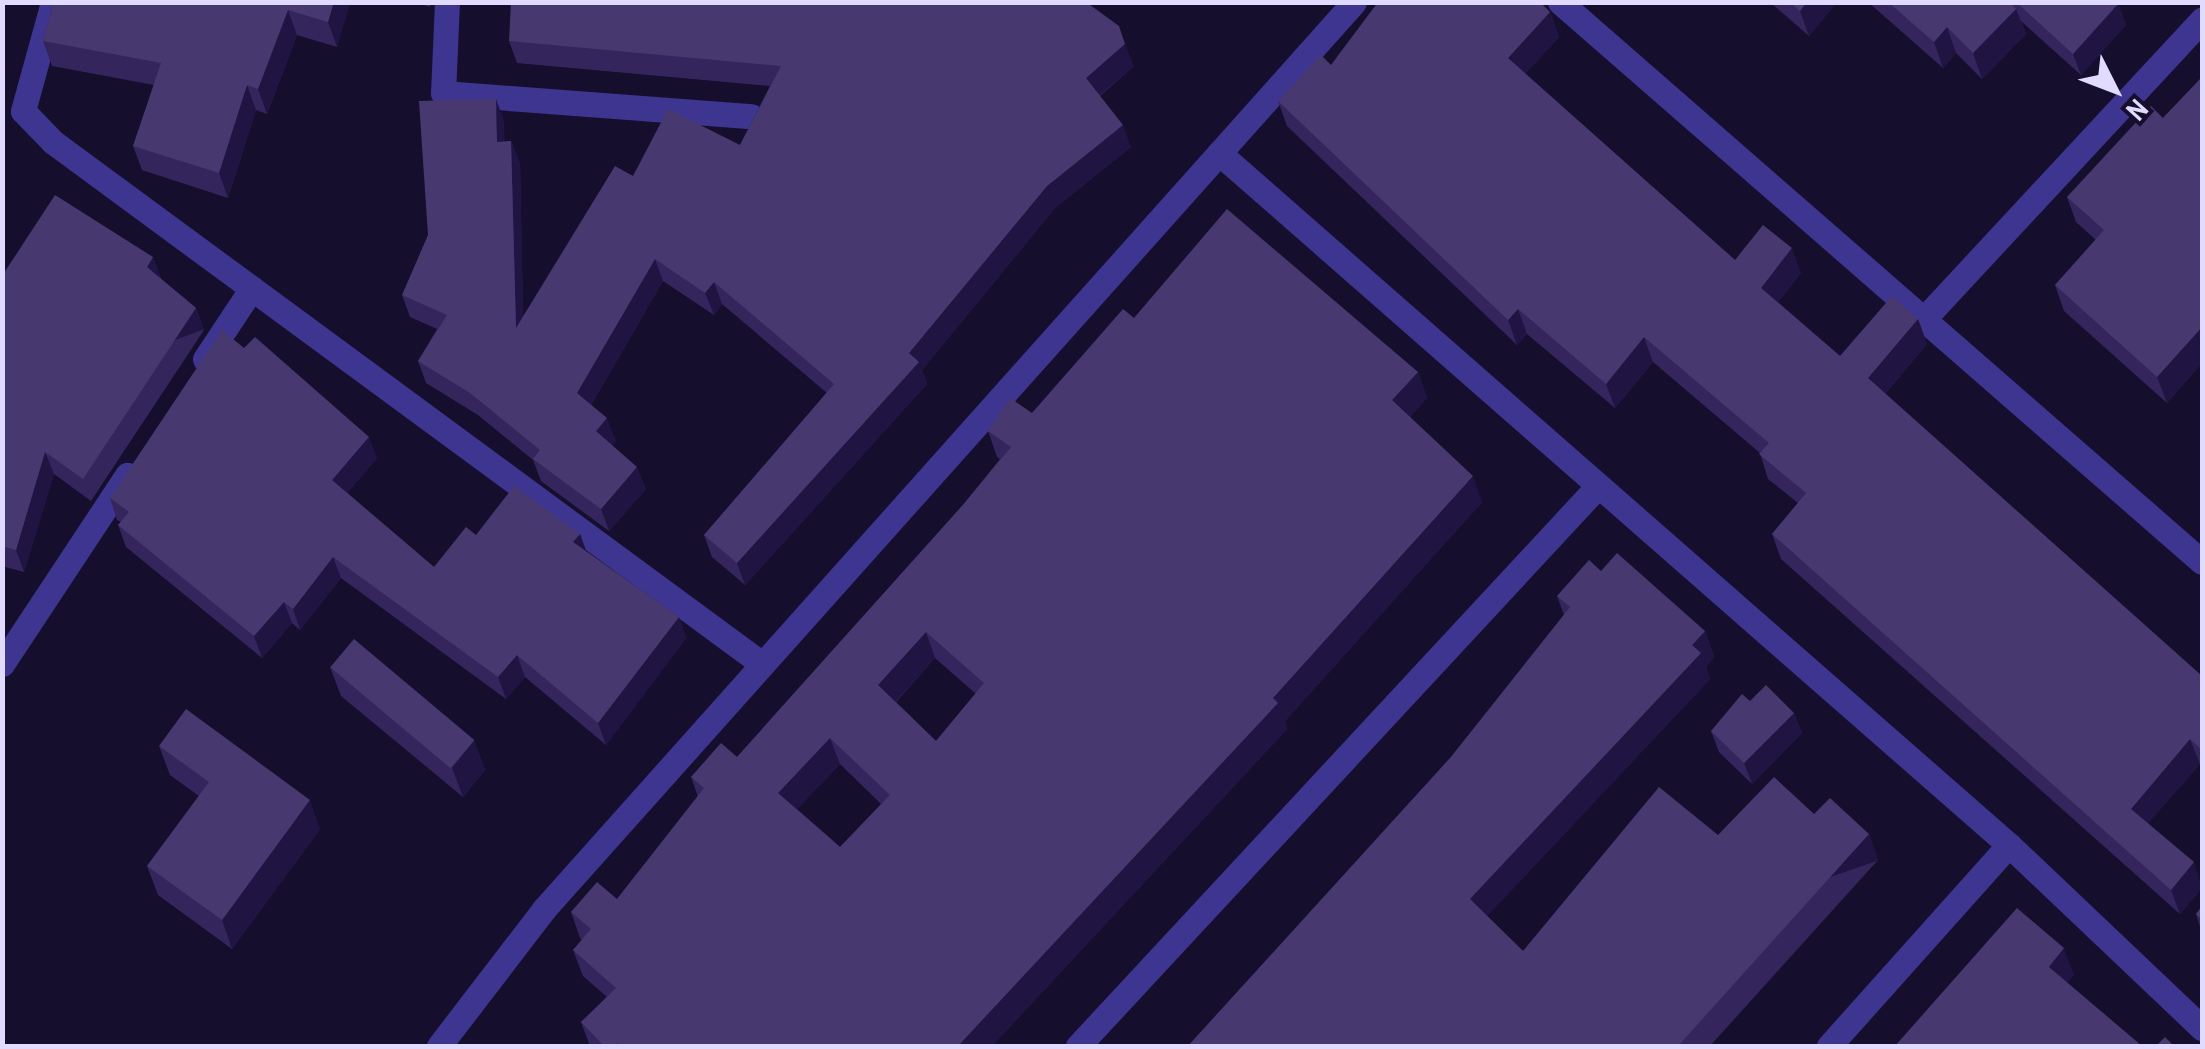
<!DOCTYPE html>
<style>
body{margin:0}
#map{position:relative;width:2205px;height:1049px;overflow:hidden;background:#160e2d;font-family:"Archivo Narrow",sans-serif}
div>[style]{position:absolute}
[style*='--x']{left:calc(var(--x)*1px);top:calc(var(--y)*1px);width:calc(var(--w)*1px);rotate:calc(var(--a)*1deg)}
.minor>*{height:25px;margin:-12.5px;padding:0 12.5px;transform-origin:12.5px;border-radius:12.5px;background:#3e3591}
.wall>*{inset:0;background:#34265d}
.shaded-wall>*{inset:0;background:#201443;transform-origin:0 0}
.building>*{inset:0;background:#47396f;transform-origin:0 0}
span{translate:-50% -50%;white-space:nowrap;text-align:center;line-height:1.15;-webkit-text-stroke:9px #160e2d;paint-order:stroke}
.frame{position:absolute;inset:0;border:5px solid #e1dbff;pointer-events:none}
.north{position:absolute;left:2065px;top:40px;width:100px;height:100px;-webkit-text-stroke:8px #160e2d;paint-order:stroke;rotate:132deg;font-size:28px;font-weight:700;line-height:40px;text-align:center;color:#e1dbff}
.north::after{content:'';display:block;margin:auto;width:35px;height:45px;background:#e1dbff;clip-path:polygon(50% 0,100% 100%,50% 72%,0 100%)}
</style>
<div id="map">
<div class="minor">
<div style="--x:53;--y:2;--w:113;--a:105.4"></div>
<div style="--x:23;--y:111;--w:43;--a:45.9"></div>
<div style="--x:53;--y:142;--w:880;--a:36.36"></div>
<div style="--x:447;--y:2;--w:91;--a:92.5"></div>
<div style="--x:443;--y:93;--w:309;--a:4.3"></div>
<div style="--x:1560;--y:2;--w:852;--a:41.1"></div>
<div style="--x:1219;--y:153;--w:1050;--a:41.22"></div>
<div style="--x:2009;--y:845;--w:266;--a:43.5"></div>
<div style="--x:1921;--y:322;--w:413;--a:-47.1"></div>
<div style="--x:205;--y:359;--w:85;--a:-56.5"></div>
<div style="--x:2;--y:664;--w:227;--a:-56.5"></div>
<div style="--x:439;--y:1046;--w:173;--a:-52.5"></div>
<div style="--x:544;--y:909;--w:1216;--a:-48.23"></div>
<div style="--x:1078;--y:1046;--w:764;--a:-47.12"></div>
<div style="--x:1829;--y:1046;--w:270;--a:-48.2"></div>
</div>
<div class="wall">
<div style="clip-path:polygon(54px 2px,350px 2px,337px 47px,297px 35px,267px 114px,256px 110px,228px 198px,142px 170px,133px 146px,154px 85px,52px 66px,43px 41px)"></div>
<div style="clip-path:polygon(414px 2px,432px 2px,430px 7px)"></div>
<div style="clip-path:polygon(1770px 2px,1837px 2px,1809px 36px)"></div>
<div style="clip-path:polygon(1868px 2px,2122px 2px,2119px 6px,2126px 25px,2081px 75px,2021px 21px,2026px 34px,1982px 79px,1956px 53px,1943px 68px)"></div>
<div style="clip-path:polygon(1550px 12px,1559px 37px,1525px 74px,1735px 260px,1801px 273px,1778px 302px,1840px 356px,1918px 319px,1927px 344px,1885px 394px,2202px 676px,2202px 766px,2200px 764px,2148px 823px,2202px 885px,2202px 888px,2180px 914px,1781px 559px,1772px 534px,1798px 503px,1768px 479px,1760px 453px,1653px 362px,1615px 408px,1527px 334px,1517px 345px,1287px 126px,1278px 101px,1331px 65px)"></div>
<div style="clip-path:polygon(509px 41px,1134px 66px,1100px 96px,1131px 147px,1055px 208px,922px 370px,927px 384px,745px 585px,712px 557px,704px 535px,827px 393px,722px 304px,714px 315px,663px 281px,591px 405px,616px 441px,612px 445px,646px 489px,609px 531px,541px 481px,533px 460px,478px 415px,426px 383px,418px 361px,437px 329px,410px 317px,402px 295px,504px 121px,504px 142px,511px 141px,520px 164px,523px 316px,633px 176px,740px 145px,770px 86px,517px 63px)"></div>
<div style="clip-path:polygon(2202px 77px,2202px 363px,2167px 403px,2064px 311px,2055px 285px,2096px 240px,2076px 222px,2067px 197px,2163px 118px)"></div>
<div style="clip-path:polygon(153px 257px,161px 279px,196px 308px,204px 330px,91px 501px,54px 474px,24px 572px,2px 566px,2px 276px)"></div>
<div style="clip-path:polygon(evenodd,1134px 318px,1418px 372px,1427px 398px,1410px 417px,1482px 502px,1285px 721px,1287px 729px,992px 1046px,590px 1046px,581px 1022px,607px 997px,583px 976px,573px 950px,582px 940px,580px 938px,571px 912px,617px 899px,698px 797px,691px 777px,737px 757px,962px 506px,1000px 459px,997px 457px,988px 431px,1032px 413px,1134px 318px,935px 658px,976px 694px,936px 741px,896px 702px,935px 658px,1134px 318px,840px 764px,881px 804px,840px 847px,797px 809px,840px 764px)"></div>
<div style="clip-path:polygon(377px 458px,347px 493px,434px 567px,476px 535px,580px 534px,586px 551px,679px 617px,686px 638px,606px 745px,525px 677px,506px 699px,341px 578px,300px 630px,292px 623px,262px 658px,126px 547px,118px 525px,121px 522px,117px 520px,110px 498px)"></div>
<div style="clip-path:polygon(1601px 571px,1705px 631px,1714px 657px,1706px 667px,1710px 679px,1487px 916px,1523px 951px,1718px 835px,1814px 814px,1869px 834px,1878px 860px,1710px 1046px,1188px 1046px,1451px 757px,1564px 615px,1557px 596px)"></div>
<div style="clip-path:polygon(330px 667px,474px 741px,485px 770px,463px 797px,341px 696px)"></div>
<div style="clip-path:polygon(1794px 713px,1802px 733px,1752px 784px,1719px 752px,1711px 731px)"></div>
<div style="clip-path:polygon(159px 746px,320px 829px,232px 949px,158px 895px,147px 866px,199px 796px,170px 775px)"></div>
<div style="clip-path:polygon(2202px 906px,2202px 933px,2196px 914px)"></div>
</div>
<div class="shaded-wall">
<div style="clip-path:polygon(334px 2px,350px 2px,337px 47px,328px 22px)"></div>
<div style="clip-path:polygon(1807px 2px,1837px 2px,1809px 36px,1800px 11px)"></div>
<div style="clip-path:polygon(2108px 2px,2122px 2px,2119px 6px,2126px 25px,2081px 75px,2073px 54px)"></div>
<div style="clip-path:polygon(2016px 9px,2026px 34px,1982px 79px,1973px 53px)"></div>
<div style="clip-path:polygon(288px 10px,297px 35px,267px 114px,258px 89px)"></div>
<div style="clip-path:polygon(1550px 12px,1559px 37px,1517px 83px,1508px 58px)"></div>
<div style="clip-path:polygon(1947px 27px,1956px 53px,1943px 68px,1934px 42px)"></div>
<div style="clip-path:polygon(1125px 44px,1134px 66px,1094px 100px,1086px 78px)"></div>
<div style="clip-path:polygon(247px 85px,256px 110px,228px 198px,219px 173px)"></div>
<div style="clip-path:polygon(496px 99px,504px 121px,505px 164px,497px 142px)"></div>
<div style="clip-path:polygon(1123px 125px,1131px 147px,1055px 208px,922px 370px,927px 384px,745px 585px,737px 563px,909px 353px,1047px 186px)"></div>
<div style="clip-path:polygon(511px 141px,520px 164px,524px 350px,516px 328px)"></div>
<div style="clip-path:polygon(1792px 248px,1801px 273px,1770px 312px,1761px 288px)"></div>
<div style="clip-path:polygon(153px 257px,161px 280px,147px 267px)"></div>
<div style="clip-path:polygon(655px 259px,663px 281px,585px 415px,577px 393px)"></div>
<div style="clip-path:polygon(714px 282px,722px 304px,714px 315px,705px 293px)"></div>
<div style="left:196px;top:308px;width:23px;height:205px;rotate:70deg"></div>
<div style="clip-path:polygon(1518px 309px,1527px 334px,1517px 345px,1508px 320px)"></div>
<div style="clip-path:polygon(1918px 319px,1927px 344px,1877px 403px,1868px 378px)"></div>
<div style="clip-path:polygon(2202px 327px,2202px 363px,2167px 403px,2157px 377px)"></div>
<div style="clip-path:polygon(1644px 337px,1653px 362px,1615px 408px,1606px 384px)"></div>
<div style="clip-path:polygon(1418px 372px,1427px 398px,1402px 426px,1392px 400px)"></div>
<div style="clip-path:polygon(607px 418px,616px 441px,604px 453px,596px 431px)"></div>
<div style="clip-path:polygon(369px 437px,377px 458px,340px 501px,332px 480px)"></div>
<div style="clip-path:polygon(45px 452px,54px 474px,24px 572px,16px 550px)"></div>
<div style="clip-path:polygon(637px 467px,646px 489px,609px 531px,601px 509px)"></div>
<div style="clip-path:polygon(1473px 476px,1482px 502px,1285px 721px,1287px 729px,992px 1046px,958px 1046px)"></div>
<div style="clip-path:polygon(580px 534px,588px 556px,573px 542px)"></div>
<div style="clip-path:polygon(333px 557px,341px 578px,300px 630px,293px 609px)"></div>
<div style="clip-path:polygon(284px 602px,292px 623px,262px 658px,254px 636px)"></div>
<div style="clip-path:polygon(679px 617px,686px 638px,606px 745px,598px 723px)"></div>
<div style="clip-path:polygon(1705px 631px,1714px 657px,1706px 667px,1710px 679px,1479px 925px,1470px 899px)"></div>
<div style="clip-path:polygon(926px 632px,935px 658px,887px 711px,878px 685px)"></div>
<div style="clip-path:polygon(517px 655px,525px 677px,506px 699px,498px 677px)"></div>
<div style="clip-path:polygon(1794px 713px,1802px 733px,1752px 784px,1744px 763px)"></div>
<div style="clip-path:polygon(830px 738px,840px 764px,788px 819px,778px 793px)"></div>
<div style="clip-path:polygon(2190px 739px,2200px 764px,2140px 833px,2131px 809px)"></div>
<div style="clip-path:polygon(474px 741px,485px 770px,463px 797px,452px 768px)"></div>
<div style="clip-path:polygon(310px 800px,320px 829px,232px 949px,222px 920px)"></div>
<div style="left:1869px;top:834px;width:28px;height:285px;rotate:71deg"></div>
<div style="clip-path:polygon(2194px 862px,2202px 888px,2180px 914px,2171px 890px)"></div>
<div style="clip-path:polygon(2064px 948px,2074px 975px,2058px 994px,2049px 967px)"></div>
</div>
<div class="building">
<div style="clip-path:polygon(54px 2px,334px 2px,328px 22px,288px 10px,258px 89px,247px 85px,219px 173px,133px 146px,161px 63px,43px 41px)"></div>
<div style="clip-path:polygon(511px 2px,1086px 2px,1119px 26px,1125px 44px,1086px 78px,1123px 125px,1047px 186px,909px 353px,919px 362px,737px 563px,704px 535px,834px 384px,714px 282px,705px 293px,655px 259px,577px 393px,607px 418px,596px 431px,637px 467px,601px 509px,533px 459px,540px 450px,470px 393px,418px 361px,447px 315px,402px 295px,428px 235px,419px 101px,496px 99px,497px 142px,511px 141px,516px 328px,615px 166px,633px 176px,668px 109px,740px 145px,781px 66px,509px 41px)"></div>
<div style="clip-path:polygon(1378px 2px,1540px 2px,1550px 12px,1508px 58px,1735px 260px,1763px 225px,1792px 248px,1761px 288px,1840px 356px,1892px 296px,1918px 319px,1868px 378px,2202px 676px,2202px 750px,2190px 739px,2131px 809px,2194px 862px,2171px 890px,1772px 534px,1806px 493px,1759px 454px,1769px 443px,1644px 337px,1606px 384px,1518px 309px,1508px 320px,1278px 101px,1321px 55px,1331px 65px)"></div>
<div style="clip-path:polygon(1790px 2px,1807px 2px,1800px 11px)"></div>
<div style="clip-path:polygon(1888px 2px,2009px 2px,2016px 9px,1973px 53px,1947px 27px,1934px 42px)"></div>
<div style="clip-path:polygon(2016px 2px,2116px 2px,2118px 4px,2073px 54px)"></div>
<div style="clip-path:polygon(2202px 77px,2202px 327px,2157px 377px,2055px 285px,2104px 230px,2067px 197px,2151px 106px,2163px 118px)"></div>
<div style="clip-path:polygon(55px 195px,153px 257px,147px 267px,196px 308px,83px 479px,45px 452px,16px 550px,2px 546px,2px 276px)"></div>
<div style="clip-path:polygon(evenodd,1227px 209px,1418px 372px,1392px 400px,1473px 476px,1273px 698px,1278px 703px,958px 1046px,620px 1046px,617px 1043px,614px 1046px,604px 1046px,581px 1022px,616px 988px,573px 950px,591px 929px,571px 912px,597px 882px,617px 899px,704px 788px,691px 777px,721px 743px,737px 757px,962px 506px,1011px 447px,988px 431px,1010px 398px,1032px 413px,1123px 309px,1134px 318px,1227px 209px,926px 632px,984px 683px,936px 741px,878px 685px,926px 632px,1227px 209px,830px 738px,890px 795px,840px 847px,778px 793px,830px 738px)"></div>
<div style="clip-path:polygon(222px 330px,244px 348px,255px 337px,369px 437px,332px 480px,434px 567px,466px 527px,476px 535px,514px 486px,580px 534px,573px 542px,679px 617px,598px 723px,517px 655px,498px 677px,333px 557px,293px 609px,284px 602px,254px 636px,118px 525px,129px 512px,110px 498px)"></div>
<div style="clip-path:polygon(1617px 553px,1705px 631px,1692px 645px,1701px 653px,1470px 899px,1523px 951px,1659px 787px,1718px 835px,1774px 777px,1814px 814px,1830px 798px,1869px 834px,1678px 1046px,1188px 1046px,1451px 757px,1570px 607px,1557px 596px,1589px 560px,1601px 571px)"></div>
<div style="left:354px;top:639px;width:157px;height:37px;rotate:40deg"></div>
<div style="clip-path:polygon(1766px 685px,1794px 713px,1744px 763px,1711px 731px,1742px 694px,1750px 701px)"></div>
<div style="clip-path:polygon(186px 709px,310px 800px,222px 920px,147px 866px,209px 782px,159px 746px)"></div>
<div style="clip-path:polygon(2202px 906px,2202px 920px,2196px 914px)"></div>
<div style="clip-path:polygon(2017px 908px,2064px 948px,2049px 967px,2142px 1046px,1895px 1046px)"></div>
<div style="clip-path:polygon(2165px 1037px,2174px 1046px,2156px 1046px)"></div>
</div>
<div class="frame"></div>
<div class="north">N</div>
</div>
